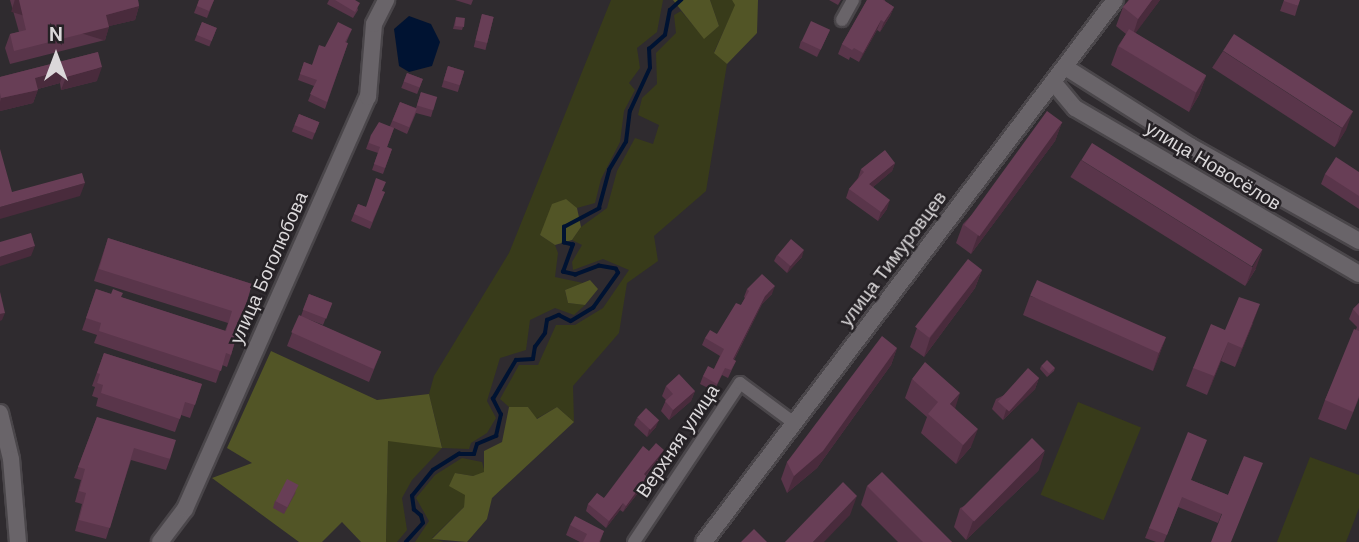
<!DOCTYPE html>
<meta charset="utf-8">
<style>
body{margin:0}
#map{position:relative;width:1359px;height:542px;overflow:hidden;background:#2f2b2f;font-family:"DM Sans",sans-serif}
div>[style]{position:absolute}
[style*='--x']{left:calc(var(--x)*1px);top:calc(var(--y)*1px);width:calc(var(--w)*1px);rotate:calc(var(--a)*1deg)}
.green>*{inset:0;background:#383b1a;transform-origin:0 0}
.forest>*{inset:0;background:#525526}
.water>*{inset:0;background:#001332}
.stream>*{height:3.5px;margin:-1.75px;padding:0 1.75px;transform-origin:1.75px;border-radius:1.75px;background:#001332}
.roads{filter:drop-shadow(2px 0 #4a464a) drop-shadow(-2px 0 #4a464a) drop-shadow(0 2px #4a464a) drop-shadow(0 -2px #4a464a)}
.minor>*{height:12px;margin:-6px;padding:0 6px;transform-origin:6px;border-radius:6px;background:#696469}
.tertiary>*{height:16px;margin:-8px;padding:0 8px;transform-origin:8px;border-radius:8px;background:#696469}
.wall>*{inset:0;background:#59354a;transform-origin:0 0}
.shaded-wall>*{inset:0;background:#492b3c;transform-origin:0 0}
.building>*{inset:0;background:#683e56;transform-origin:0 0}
span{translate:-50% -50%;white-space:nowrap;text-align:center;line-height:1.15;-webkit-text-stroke:5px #252125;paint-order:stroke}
.street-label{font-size:19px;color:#dbd8da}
.north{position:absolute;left:21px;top:21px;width:70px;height:70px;-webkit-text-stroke:5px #252125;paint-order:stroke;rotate:0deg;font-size:19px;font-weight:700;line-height:28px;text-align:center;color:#dbd8da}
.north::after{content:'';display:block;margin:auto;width:24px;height:32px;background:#dbd8da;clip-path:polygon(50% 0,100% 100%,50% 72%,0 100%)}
</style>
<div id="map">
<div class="green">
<div style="clip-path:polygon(611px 0,663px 0,657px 32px,637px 48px,640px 68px,629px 83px,635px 90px,624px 111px,620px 142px,601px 179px,595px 203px,577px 208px,565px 199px,540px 235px,555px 245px,558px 253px,555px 277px,583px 283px,565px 290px,568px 303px,585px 305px,574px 315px,555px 308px,530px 320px,526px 350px,500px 358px,487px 401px,496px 418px,487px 433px,471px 443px,469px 449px,442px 448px,412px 480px,402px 498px,407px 530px,397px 542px,386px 542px,388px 440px,442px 447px,429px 394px,434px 376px,509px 253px)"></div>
<div style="clip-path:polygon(710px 0,732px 0,736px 4px,714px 52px,727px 64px,706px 191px,654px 236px,658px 261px,627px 283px,619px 333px,573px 386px,574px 422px,557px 407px,536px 419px,528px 407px,509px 407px,500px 399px,519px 365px,538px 365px,556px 325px,575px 325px,603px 308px,629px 270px,603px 259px,573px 270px,572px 262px,582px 245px,572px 240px,581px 227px,607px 208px,617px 171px,635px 138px,653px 144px,659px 125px,638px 115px,642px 98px,657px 84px,656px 53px,676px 33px,674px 15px,681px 11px,704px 38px,719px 26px)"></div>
<div style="left:1078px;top:402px;width:68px;height:100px;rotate:22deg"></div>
<div style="clip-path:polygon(1310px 457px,1359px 475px,1359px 508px,1346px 542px,1277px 542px)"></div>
<div style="clip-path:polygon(462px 458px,482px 462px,485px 473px,473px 476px,455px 473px,466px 495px,464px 507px,432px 538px,444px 542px,415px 542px,429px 521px,416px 498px,435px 475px)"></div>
</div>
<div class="forest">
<div style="clip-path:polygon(673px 0,710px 0,719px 26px,704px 39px)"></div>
<div style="clip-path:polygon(732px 0,758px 0,757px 33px,727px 64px,714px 53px,735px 5px)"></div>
<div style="clip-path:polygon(566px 199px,577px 208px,581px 227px,572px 240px,555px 245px,540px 235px,552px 204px)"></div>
<div style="clip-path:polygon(590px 280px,598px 289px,585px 305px,568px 303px,565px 290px)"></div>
<div style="clip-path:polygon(271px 351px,377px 400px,429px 394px,442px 448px,388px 441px,386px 542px,361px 542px,342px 522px,322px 542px,299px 542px,212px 478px,252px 463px,227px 448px)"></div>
<div style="clip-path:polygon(509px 407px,528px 407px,537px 419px,557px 407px,574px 422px,492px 498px,487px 519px,467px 542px,432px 539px,464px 507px,465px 495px,449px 486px,455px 473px,473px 476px,484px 472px,484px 451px,502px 442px)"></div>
</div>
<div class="water">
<div style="clip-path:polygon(409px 16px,431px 24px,440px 42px,432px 66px,409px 72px,399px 66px,394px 29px)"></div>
</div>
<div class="stream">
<div style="--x:406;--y:542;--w:25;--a:-48"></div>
<div style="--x:423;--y:523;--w:7;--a:-106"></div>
<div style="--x:421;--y:516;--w:9;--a:-139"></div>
<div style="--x:414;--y:510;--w:14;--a:-98"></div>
<div style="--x:412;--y:496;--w:33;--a:-51"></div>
<div style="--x:433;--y:470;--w:31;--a:-32"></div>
<div style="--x:459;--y:454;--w:15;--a:0"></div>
<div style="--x:474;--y:454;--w:10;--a:-73"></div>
<div style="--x:477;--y:444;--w:21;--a:-23"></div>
<div style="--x:496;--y:436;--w:22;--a:-77"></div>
<div style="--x:501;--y:415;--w:18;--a:-117"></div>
<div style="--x:493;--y:399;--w:45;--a:-59.5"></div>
<div style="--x:516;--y:360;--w:17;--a:-3"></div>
<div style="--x:533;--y:359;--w:12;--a:-81"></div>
<div style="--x:535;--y:347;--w:17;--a:-54"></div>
<div style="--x:545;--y:333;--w:13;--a:-81"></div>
<div style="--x:547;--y:320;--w:13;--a:-23"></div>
<div style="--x:559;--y:315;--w:13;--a:27"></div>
<div style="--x:571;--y:321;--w:26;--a:-31"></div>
<div style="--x:593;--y:308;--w:43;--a:-54.5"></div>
<div style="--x:618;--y:273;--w:4;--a:-117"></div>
<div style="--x:616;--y:269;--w:17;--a:-170"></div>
<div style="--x:599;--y:266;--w:25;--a:159"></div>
<div style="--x:576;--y:275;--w:13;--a:-167"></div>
<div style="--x:563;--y:272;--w:29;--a:-70"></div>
<div style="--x:573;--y:245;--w:9;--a:-167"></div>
<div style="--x:564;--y:243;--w:16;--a:-90"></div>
<div style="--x:564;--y:227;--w:40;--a:-28"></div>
<div style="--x:599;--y:208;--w:39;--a:-75"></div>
<div style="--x:609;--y:170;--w:33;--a:-59"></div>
<div style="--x:626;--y:142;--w:31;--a:-83"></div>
<div style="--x:630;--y:111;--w:47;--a:-65.1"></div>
<div style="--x:650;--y:68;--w:19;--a:-93"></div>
<div style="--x:649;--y:49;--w:21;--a:-41"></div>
<div style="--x:665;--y:35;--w:25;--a:-79"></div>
<div style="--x:670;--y:10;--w:15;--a:-42"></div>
</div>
<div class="roads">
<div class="minor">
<div style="--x:842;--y:20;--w:23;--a:-61"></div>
<div style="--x:634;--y:542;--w:191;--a:-56.3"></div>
<div style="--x:740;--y:383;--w:67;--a:36.5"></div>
</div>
<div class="tertiary">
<div style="--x:1065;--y:67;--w:148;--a:32.3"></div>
<div style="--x:1190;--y:146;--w:194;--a:29.3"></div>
<div style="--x:1054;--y:83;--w:33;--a:50"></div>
<div style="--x:1075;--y:108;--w:329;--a:30.3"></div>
<div style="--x:0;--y:413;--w:47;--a:76.6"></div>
<div style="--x:11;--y:459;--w:83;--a:85.2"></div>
<div style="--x:160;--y:542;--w:41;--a:-52.9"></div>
<div style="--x:185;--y:509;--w:451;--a:-66.1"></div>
<div style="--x:368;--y:97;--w:73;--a:-85.3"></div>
<div style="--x:374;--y:24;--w:27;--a:-63"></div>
<div style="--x:704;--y:542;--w:680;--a:-52.83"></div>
</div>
</div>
<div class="wall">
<div style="clip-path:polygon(10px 0,138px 0,139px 6px,135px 20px,109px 26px,105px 40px,10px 64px,5px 48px,10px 34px,19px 32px)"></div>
<div style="clip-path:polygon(199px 0,214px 0,207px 18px,194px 13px)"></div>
<div style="clip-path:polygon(329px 0,355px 0,358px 10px,353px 18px,327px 4px)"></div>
<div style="clip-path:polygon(455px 0,473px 0,471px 5px)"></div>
<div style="clip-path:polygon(829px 0,841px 0,838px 5px)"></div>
<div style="clip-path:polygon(867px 0,885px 0,885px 1px,894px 7px,890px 16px,880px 32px,877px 30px,859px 62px,850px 57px,849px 60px,838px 54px,842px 44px)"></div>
<div style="clip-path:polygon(1129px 0,1160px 0,1135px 33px,1206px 76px,1199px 95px,1189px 112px,1111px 65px,1118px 46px,1126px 34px,1116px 26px,1123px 7px)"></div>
<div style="clip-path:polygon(1284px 0,1298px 6px,1295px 16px,1280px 11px)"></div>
<div style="left:482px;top:14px;width:12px;height:34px;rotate:14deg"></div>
<div style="clip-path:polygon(456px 17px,463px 27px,462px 30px,453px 29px)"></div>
<div style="left:202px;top:22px;width:16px;height:20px;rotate:22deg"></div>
<div style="clip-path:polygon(352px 29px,346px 43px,348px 43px,325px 109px,308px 101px,314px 86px,298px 80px,304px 62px,312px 65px,325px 47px)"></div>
<div style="clip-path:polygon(830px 30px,817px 57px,799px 48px,801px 41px)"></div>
<div style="left:1223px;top:51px;width:146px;height:20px;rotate:33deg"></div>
<div style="clip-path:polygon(98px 52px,97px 81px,61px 90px,60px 83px,38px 89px,33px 103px,0 111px,0 77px)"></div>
<div style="left:448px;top:66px;width:17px;height:22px;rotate:17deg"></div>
<div style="left:407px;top:73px;width:17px;height:16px;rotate:21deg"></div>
<div style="clip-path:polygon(421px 92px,433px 110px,431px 117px,416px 113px,407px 134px,394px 128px,387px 147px,392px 149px,383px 174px,372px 170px,378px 153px,366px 149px,371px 135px,390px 126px,400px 102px,416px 108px)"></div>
<div style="left:299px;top:114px;width:22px;height:19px;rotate:22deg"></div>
<div style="clip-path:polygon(1062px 122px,1055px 141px,971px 254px,956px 243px,963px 224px)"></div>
<div style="left:1081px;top:160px;width:206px;height:20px;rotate:32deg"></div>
<div style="clip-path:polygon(895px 163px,892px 171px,873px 187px,887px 209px,878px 221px,846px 198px,849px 189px,858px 178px,861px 169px)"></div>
<div style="clip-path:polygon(1359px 172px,1359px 209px,1321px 184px,1325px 174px)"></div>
<div style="clip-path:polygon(382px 191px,385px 192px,370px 229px,351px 221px,358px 204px,366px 207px)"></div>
<div style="clip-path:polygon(108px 238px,252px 284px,231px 355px,227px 367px,222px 365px,216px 383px,94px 343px,97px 335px,82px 330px,96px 289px,225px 331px,228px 323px,94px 281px)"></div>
<div style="clip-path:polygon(777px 255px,802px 257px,787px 273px,774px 261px)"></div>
<div style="clip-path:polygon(982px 270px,975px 288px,924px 357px,910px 347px,917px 328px)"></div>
<div style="clip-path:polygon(747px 289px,772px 294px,762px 304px,734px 360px,736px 361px,728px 378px,722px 375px,714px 391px,700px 384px,703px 376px,714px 369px,720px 356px,702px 345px,705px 338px,717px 334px,741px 305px,745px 298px,744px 297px)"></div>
<div style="clip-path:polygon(309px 294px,332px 303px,323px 325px,305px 318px,381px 352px,369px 382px,287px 346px,292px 333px,301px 316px)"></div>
<div style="clip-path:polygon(1030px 296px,1166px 337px,1153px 371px,1023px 315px)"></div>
<div style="clip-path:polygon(1359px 303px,1359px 398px,1346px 430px,1318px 419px,1325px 400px,1357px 327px,1349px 319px,1353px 309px)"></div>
<div style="clip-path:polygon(1253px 323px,1235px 367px,1221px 361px,1207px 395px,1186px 386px,1193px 368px,1225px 330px)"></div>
<div style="clip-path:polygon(897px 348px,891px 365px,817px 468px,787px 493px,781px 479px,787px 462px)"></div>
<div style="clip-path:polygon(104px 353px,202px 384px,190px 418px,181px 415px,175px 432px,96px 406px,98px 398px,92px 396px,95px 387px,92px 386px)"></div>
<div style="clip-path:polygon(1041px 366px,1055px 368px,1054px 371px,1047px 377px,1040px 369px)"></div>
<div style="clip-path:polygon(1039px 378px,1035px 389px,1003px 420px,992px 409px,996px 399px)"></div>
<div style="clip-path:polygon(912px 379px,955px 408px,971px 447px,956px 464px,921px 433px,927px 417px,905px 398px)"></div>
<div style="clip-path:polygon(666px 386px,695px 391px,691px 401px,669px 420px,661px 411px,666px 400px,662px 396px)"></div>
<div style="clip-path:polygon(97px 417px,170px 459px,166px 470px,131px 460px,106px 539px,75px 531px,82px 504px,75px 502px,81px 480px,74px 478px)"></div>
<div style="clip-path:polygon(637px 418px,656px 427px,647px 437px,634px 425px)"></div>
<div style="clip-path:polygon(649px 451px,661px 456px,646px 476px,645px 484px,623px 512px,620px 510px,606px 528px,586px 511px,588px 504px,604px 498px)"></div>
<div style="clip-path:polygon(1244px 456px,1218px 523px,1178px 507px,1164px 542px,1156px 542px,1145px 538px,1149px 528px,1191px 480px,1228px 495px)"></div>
<div style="clip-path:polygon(1039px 470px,966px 540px,954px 527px,960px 508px)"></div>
<div style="clip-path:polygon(867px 486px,952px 542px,898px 542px,861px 505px)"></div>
<div style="clip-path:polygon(296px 492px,284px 514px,273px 508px,275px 501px)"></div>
<div style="clip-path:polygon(570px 525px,604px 531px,600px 542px,580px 542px,566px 535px)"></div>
</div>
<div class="shaded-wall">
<div style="clip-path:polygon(1152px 0,1160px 0,1132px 38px,1138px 19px)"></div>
<div style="clip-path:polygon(139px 6px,135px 20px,101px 28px,106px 15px)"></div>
<div style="clip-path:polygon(894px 7px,890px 16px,880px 32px,884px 22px)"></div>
<div style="clip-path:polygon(881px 20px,877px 30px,859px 62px,863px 53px)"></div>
<div style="left:109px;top:27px;width:14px;height:98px;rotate:107deg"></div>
<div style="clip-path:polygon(102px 67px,97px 81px,61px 90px,66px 77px)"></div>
<div style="clip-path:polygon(64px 70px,60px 83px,30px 91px,35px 78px)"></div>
<div style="clip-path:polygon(1206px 76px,1199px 95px,1189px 112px,1196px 93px)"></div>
<div style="clip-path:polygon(38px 90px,33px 103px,0 111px,0 102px,1px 98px)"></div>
<div style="clip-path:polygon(1353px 111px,1346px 130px,1336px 146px,1342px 128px)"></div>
<div style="clip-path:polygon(1062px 122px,1055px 141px,971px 254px,978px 235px)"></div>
<div style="clip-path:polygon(895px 163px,892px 171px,866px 193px,869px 184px)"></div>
<div style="clip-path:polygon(85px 183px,80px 196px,0 219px,0 207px)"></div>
<div style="clip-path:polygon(890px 200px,887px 209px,878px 221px,881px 212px)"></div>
<div style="clip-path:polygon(35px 246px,31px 256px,0 266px,0 257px)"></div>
<div style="clip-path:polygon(1263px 249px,1256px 268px,1246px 285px,1253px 266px)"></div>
<div style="clip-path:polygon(804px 250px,802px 257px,787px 273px,790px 266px)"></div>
<div style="clip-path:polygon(982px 270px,975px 288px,924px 357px,930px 338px)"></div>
<div style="clip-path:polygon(775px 286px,772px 294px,762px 304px,730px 367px,733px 359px,765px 296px)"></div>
<div style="clip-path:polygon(1260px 304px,1253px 323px,1235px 367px,1242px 348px)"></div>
<div style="clip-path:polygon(5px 313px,2px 320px,0 321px,0 314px)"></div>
<div style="clip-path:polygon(1166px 337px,1159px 356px,1153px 371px,1159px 352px)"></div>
<div style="clip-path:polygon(1228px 342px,1221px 361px,1207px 395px,1214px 376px)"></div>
<div style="clip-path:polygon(897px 348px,891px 365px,817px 468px,787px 493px,794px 476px)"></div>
<div style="clip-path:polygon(1039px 378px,1035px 389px,1003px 420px,1006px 410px)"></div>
<div style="clip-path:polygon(695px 391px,691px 401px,669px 420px,673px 410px)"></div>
<div style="clip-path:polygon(960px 393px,954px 412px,950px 404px)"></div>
<div style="clip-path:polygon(659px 420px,656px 427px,647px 437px,649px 430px)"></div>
<div style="clip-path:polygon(978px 429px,971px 447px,956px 464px,963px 445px)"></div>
<div style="clip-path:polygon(664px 450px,661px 456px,641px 481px,644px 474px)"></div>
<div style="clip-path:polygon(1045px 451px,1039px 470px,966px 540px,973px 521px)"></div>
<div style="clip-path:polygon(647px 477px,645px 484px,623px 512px,626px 506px)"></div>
<div style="clip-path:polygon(857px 496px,850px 515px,824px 542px,813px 542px)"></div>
<div style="clip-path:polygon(623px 503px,620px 510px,606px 528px,609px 521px)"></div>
</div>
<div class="building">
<div style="clip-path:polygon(19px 0,138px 0,139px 6px,106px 15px,109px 27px,14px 51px,10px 34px,26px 30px)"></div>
<div style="clip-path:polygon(199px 0,214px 0,209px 11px,197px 6px)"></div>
<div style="clip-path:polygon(335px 0,355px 0,360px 3px,355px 12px)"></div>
<div style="clip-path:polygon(867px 0,883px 0,894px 7px,884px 22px,881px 20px,863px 53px,854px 48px,852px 50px,842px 44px)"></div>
<div style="clip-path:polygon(1129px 0,1152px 0,1138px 19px,1123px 7px)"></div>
<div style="clip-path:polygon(1284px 0,1300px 0,1298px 6px,1284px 1px)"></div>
<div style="left:482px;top:14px;width:12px;height:27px;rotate:14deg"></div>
<div style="left:456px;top:17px;width:9px;height:9px;rotate:6deg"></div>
<div style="left:811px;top:21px;width:21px;height:22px;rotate:25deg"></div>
<div style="left:202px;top:22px;width:16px;height:14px;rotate:22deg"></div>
<div style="clip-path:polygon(338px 22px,352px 29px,345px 42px,348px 43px,327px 102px,310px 94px,317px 80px,300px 74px,304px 62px,312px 65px,319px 45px,325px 47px)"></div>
<div style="left:1129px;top:29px;width:90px;height:20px;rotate:31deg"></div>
<div style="left:1234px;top:34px;width:142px;height:20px;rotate:33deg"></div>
<div style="clip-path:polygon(98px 52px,102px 67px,66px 77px,64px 70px,35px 78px,38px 90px,1px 98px,0 93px,0 77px)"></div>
<div style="left:448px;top:66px;width:17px;height:15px;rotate:17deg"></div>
<div style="left:407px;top:73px;width:17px;height:9px;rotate:21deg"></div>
<div style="left:421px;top:92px;width:17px;height:14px;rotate:17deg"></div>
<div style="left:400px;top:102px;width:18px;height:20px;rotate:22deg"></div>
<div style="left:1047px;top:111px;width:19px;height:141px;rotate:36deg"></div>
<div style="left:299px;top:114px;width:22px;height:12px;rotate:22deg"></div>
<div style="clip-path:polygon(379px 122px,394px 128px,387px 147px,392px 149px,385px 168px,374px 164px,380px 147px,369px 143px,371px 135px)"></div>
<div style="left:1092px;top:143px;width:201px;height:20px;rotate:32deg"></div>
<div style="clip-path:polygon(0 149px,12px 192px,82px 173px,85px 183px,0 207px)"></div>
<div style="clip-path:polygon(885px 150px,895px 163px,869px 184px,890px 200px,881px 212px,849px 189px,864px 172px,861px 169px)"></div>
<div style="clip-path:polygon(1336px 157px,1359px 172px,1359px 196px,1325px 174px)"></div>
<div style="clip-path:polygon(376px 178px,386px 182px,382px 191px,385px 192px,372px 222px,354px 214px,358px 204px,366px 207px)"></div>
<div style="clip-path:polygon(31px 233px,35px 246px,0 257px,0 242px)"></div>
<div style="clip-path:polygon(108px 238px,252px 284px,231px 355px,226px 353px,221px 371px,99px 331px,101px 323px,86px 318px,96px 289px,111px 294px,113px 289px,123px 293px,121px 297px,226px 331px,232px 311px,99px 269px)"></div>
<div style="left:791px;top:239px;width:17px;height:21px;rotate:40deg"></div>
<div style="left:968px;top:259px;width:18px;height:86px;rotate:38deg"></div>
<div style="clip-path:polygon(762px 274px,775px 286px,765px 296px,733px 359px,736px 361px,731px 370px,725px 368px,717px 384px,703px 376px,708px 366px,714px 369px,724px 349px,705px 338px,710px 330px,717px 334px,736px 303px,741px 305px,749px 291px,747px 289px)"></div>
<div style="left:1037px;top:280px;width:141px;height:17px;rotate:24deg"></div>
<div style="clip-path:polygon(0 292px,5px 313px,0 314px)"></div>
<div style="left:309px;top:294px;width:25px;height:17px;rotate:21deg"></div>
<div style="clip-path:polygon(1239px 297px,1260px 304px,1242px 348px,1228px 342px,1214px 376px,1193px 368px,1211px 324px,1225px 330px)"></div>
<div style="clip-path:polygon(1359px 303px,1359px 316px,1353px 309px)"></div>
<div style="left:299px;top:315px;width:90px;height:19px;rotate:24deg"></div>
<div style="clip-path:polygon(1354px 329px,1359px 331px,1359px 396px,1353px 412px,1325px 400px)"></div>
<div style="clip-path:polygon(882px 336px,897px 348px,823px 451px,794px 476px,787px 462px)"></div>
<div style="clip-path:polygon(104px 353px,202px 384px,195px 405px,185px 402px,180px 419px,101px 393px,103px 385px,97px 383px,100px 374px,97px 373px)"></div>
<div style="left:1047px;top:360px;width:11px;height:8px;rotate:45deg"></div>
<div style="clip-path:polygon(925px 362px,960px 393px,950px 404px,978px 429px,963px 445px,928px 414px,938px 402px,912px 379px)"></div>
<div style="left:1028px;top:368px;width:15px;height:45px;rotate:42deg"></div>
<div style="clip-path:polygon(679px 374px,695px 391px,673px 410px,665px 401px,673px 394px,666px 386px)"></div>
<div style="left:646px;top:408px;width:18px;height:13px;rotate:43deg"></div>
<div style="clip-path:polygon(97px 417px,176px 440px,170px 459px,134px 448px,110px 528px,79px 520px,86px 493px,79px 491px,85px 469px,78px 467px)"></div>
<div style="clip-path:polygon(1188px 432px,1207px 440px,1191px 480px,1228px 495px,1244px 456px,1263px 463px,1231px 542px,1211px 542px,1222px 514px,1182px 497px,1167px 535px,1149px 528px)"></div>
<div style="left:1032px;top:438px;width:18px;height:100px;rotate:45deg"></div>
<div style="clip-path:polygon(656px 443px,664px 450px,644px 474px,647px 477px,626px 506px,623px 503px,609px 521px,588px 504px,597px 493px,604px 498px,643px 446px,649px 451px)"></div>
<div style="clip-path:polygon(882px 472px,952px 542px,923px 542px,867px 486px)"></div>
<div style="left:287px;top:479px;width:13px;height:25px;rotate:27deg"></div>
<div style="clip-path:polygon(843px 482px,857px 496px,813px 542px,785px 542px)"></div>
<div style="clip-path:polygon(575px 516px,604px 531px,599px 542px,583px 542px,587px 534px,570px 525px)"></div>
<div style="clip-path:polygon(754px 529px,767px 542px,741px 542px)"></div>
</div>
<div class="street-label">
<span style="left:1213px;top:166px;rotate:31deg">улица Новосёлов</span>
<span style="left:893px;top:259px;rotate:-53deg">улица Тимуровцев</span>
<span style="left:269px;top:268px;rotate:-66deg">улица Боголюбова</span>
<span style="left:678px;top:441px;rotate:-56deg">Верхняя улица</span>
</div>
<div class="north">N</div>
</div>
